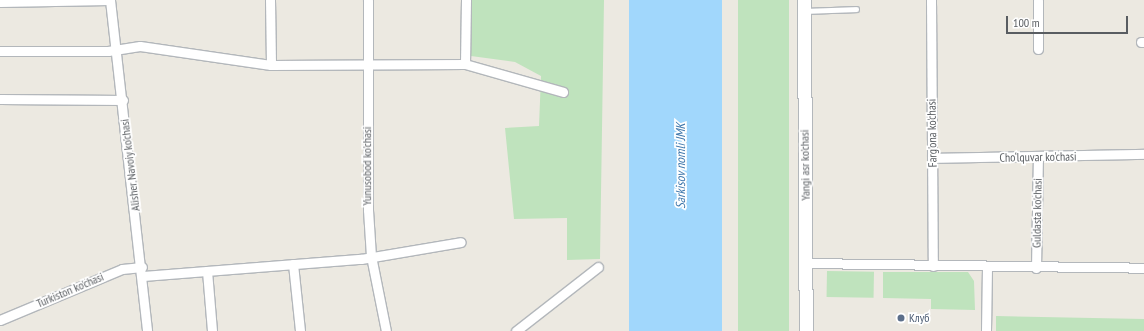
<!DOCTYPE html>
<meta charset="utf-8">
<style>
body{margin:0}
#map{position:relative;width:1144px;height:331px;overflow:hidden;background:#ece9e1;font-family:"PT Sans Narrow",sans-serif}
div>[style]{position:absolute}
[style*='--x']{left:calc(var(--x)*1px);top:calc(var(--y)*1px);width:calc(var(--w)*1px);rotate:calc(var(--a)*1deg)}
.green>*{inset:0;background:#bfe3bd;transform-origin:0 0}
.water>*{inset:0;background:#a1d7fc;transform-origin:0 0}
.roads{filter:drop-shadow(1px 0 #b3b7bb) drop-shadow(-1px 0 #b3b7bb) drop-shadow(0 1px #b3b7bb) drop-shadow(0 -1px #b3b7bb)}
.lane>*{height:4.5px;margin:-2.25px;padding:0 2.25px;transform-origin:2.25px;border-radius:2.25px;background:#fff}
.street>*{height:9px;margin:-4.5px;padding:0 4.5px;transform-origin:4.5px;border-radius:4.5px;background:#fff}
.secondary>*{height:13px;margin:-6.5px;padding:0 6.5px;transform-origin:6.5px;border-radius:6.5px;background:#fff}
.dots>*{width:11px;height:11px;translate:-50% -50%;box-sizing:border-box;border:2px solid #fff;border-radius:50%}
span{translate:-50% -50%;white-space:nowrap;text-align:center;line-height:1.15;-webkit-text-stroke:3.5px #fff;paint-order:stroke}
.street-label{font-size:12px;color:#595d61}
.service-label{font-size:12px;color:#4e5e75}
.left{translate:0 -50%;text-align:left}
.water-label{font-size:13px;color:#4078ac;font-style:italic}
.scale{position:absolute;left:1006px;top:16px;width:122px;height:18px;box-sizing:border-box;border:2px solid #595d61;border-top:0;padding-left:5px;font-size:12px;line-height:14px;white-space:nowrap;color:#595d61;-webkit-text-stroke:3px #fff;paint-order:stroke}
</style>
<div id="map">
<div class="green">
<div style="clip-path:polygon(471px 0,604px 0,600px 259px,567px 260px,567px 218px,514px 219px,505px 128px,539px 126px,541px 76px,515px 62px,471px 56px)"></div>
<div style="left:738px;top:0;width:51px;height:331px"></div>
<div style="left:827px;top:271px;width:47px;height:26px;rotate:1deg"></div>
<div style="clip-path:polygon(883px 272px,968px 272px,974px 281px,975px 310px,931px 309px,931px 299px,883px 298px)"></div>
<div style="clip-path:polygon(996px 316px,1144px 319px,1144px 331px,996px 331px)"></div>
</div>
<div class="water">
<div style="left:629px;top:0;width:93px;height:331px"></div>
</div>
<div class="roads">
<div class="lane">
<div style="--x:806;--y:11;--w:50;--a:-2.3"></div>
</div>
<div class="street">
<div style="--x:110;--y:0;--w:333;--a:83.6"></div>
<div style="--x:270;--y:0;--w:65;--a:89.1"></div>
<div style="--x:368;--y:0;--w:210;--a:90"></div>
<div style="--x:368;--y:210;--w:46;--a:86.3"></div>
<div style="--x:371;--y:256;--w:76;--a:78.7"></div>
<div style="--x:931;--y:0;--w:266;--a:89.6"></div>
<div style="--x:1038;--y:0;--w:49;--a:90"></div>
<div style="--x:0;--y:2;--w:109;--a:-1.1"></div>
<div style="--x:1141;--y:42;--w:3;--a:0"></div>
<div style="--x:0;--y:51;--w:108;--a:0"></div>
<div style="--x:108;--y:51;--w:32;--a:-9"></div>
<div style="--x:140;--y:46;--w:132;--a:8.3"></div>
<div style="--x:271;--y:65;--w:194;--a:-0.3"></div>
<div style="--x:465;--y:64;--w:102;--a:15.9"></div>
<div style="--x:465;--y:64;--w:64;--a:-89.1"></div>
<div style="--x:0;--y:99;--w:123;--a:0.5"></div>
<div style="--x:932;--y:158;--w:212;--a:-1.1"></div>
<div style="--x:806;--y:263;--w:338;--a:0.8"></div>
<div style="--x:293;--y:264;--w:67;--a:84"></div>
<div style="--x:1036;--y:268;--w:111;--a:-89"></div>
<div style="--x:207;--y:271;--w:60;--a:85.2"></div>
<div style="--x:143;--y:276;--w:219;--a:-4.5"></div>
<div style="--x:361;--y:259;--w:101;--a:-9.6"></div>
<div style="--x:0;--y:320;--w:132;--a:-22.7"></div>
<div style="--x:122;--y:269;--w:20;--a:-6"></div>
<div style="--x:516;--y:331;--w:104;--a:-38"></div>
<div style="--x:986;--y:331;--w:63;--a:-89.1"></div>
</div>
<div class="secondary">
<div style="--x:804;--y:0;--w:331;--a:89.7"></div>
</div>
</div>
<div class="dots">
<div style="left:901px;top:318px;background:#5c6f8a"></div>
</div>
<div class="street-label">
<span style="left:932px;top:133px;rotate:-91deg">Farg'ona ko'chasi</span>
<span style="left:1038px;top:157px;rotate:-1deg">Cho‘lquvar ko'chasi</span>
<span style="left:130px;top:165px;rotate:-97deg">Alisher Navoiy ko'chasi</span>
<span style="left:805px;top:165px;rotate:-91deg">Yangi asr ko'chasi</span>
<span style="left:367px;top:166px;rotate:-90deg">Yunusobod ko'chasi</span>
<span style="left:1037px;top:213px;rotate:-89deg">Guldasta ko'chasi</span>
<span style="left:70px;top:290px;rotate:-23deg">Turkiston ko'chasi</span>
</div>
<div class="service-label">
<span class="left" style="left:909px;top:318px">Клуб</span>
</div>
<div class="water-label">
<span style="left:681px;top:166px;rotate:-90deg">Sarkisov nomli JMK</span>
</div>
<div class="scale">100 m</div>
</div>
